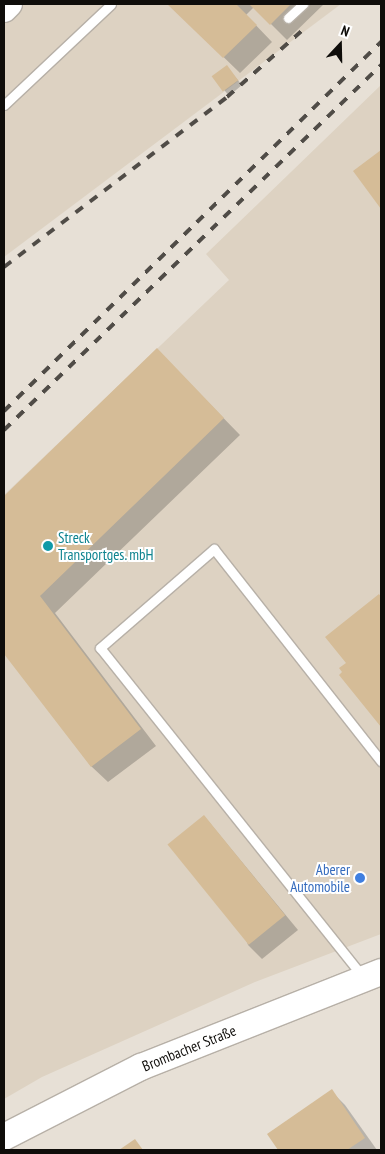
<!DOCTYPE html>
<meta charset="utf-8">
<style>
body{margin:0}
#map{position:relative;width:385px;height:1154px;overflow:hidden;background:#e7e0d6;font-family:"PT Sans Narrow",sans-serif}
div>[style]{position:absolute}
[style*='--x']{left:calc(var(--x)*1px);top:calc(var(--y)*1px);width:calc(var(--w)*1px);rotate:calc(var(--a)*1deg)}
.built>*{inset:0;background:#ddd2c2}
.shadow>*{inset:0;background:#0003}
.building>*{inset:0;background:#d5bc97;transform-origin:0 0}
.roads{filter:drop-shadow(1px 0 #b7b0a7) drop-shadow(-1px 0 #b7b0a7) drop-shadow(0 1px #b7b0a7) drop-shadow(0 -1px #b7b0a7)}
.lane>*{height:9px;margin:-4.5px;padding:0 4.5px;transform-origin:4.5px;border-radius:4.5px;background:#fff}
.secondary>*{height:26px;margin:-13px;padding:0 13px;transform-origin:13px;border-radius:13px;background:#fff}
.rail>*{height:4px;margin-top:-2px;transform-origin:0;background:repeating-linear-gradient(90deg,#504c47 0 9px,transparent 0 18px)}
.dots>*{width:14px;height:14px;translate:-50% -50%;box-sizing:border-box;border:2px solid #fff;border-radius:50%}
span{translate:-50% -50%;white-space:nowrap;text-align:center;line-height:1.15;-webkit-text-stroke:4px #fff;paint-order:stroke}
.culture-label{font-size:15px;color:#0d838f}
.left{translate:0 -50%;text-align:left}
.shop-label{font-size:15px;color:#366cbe}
.right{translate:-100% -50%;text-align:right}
.street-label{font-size:15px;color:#0f0d0a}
.frame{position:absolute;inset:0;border:5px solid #0f0d0a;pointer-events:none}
.north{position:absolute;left:315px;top:20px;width:50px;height:50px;-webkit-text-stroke:4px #fff;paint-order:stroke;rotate:21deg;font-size:14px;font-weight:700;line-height:20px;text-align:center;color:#0f0d0a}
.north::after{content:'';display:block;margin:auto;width:18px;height:22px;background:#0f0d0a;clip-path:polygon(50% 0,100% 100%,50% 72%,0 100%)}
</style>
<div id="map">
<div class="built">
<div style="clip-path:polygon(4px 4px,341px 4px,4px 257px)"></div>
<div style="clip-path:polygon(381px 85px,381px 934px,255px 982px,42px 1077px,4px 1099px,4px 495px,229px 280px,206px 254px)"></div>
</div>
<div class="shadow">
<div style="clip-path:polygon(169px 4px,324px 4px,287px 40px,254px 7px,246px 15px,272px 42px,240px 73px)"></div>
<div style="clip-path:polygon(231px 72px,242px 85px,229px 96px,214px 77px)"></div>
<div style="clip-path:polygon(381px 151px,381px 207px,354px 171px)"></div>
<div style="clip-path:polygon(157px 350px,240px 435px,55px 613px,156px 746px,108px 782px,91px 766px,4px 652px,4px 497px)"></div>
<div style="clip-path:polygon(379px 595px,381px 598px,381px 725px,341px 675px)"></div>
<div style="clip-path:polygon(204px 816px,298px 930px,262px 959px,248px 945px)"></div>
<div style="clip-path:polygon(331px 1091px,345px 1105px,377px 1150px,279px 1150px,268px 1134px)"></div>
</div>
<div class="building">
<div style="clip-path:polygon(167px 4px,236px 4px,257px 25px,223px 58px)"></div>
<div style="clip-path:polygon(249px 4px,291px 4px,270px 25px)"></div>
<div style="left:227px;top:65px;width:19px;height:19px;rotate:54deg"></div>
<div style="clip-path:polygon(381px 150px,381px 209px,353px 171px)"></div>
<div style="clip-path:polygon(157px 348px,224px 418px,40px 596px,141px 729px,91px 767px,4px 654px,4px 496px)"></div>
<div style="clip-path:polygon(379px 594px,381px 597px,381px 727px,339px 675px,342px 672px,339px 668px,346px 663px,325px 637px)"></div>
<div style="left:204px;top:815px;width:129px;height:47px;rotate:51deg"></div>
<div style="clip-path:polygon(332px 1089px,365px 1138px,347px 1150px,278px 1150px,267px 1134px)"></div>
<div style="clip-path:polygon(135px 1139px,143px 1150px,119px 1150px)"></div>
</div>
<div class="roads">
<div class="lane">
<div style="--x:288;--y:18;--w:21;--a:-43"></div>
<div style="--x:4;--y:105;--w:147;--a:-43.3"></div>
<div style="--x:363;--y:977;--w:421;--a:-128.6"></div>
<div style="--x:100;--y:648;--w:151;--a:-41"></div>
<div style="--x:214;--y:549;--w:270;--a:51.8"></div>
</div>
<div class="secondary">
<div style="--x:4;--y:9;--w:7;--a:-45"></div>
<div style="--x:4;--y:1137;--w:154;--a:-27.1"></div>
<div style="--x:141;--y:1067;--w:258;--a:-21.6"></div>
</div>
</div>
<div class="rail">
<div style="--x:4;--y:267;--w:280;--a:-37.3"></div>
<div style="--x:227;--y:97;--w:106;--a:-41.5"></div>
<div style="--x:4;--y:411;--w:528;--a:-44.39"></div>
<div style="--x:4;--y:430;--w:525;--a:-44.07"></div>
</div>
<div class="dots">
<div style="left:48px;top:546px;background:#0f9aa8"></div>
<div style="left:360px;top:878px;background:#3f7fe0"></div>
</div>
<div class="culture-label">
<span class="left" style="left:58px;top:546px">Streck<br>Transportges. mbH</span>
</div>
<div class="shop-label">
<span class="right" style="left:350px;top:878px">Aberer<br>Automobile</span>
</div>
<div class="street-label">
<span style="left:189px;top:1048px;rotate:-22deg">Brombacher Straße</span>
</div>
<div class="frame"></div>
<div class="north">N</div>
</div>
